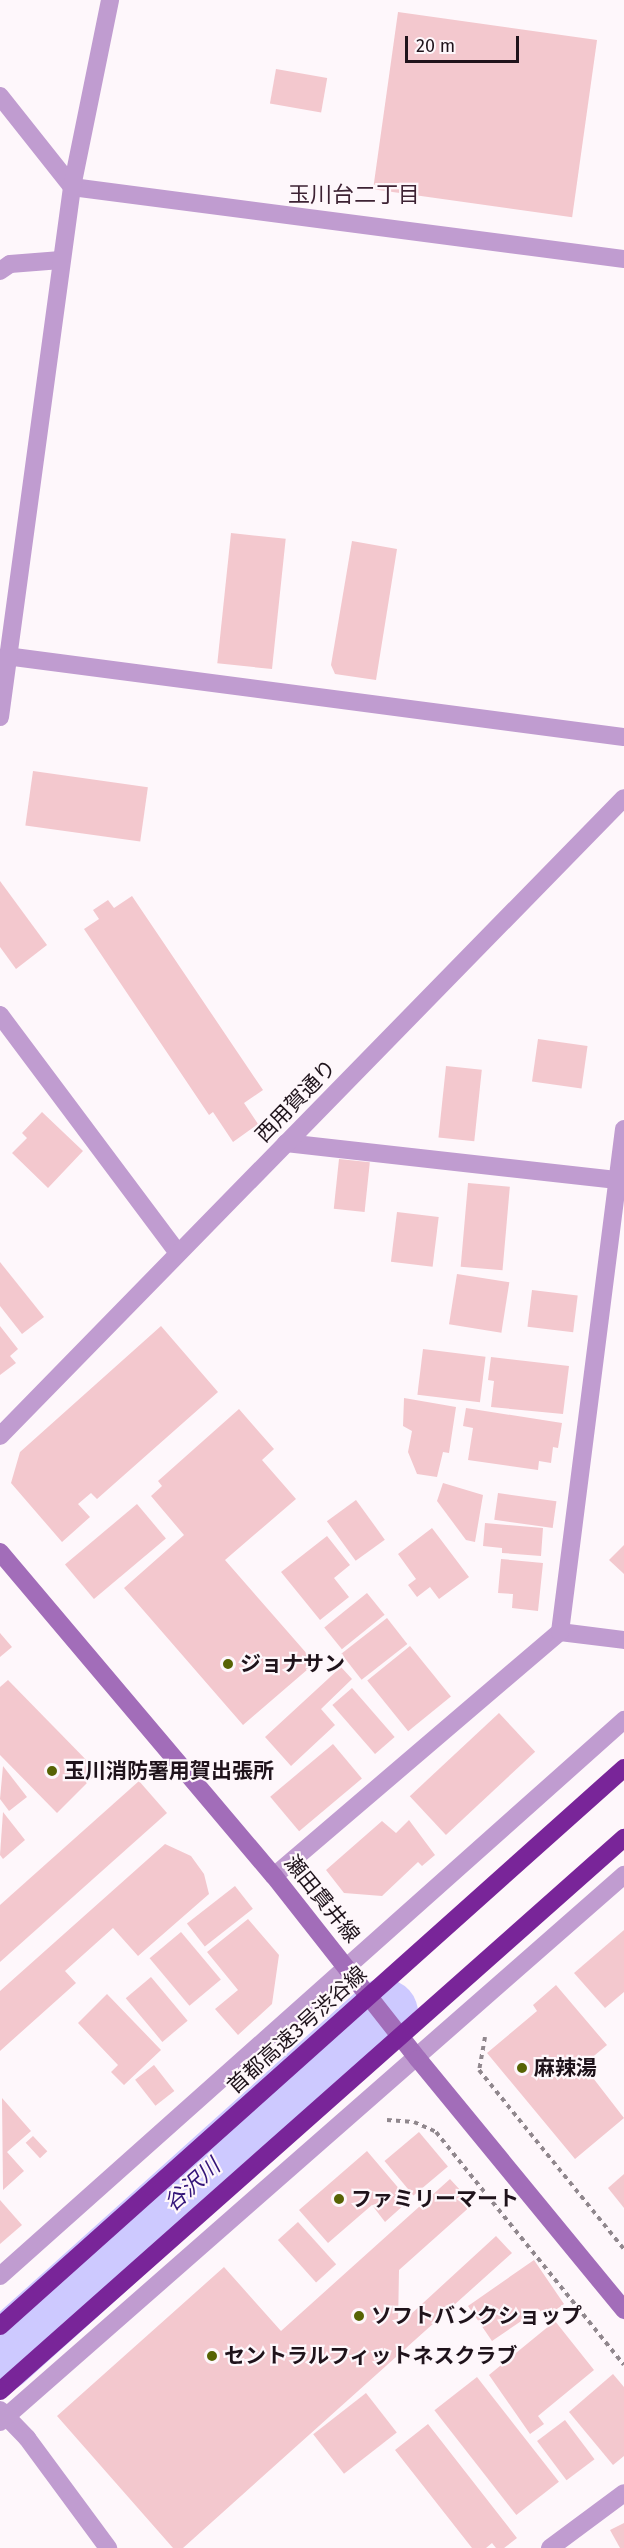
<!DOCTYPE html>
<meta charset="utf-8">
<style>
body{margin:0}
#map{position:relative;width:624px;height:2548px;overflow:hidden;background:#fef7fb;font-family:"Fira Sans","Noto Sans JP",sans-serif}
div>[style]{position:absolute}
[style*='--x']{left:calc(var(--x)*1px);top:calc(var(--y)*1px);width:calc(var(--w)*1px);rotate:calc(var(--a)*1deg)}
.river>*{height:69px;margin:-34.5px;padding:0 34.5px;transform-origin:34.5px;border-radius:34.5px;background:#cdc9ff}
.building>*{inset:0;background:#f3c8ce;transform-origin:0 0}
.path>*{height:4px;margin-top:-2px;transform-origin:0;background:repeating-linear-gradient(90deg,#90878d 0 4.5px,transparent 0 9px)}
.service>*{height:18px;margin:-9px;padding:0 9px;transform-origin:9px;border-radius:9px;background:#c09cd0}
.minor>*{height:18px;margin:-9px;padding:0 9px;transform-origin:9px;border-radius:9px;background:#c09cd0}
.tertiary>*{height:18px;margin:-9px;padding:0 9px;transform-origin:9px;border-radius:9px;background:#c09cd0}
.secondary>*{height:18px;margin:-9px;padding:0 9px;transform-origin:9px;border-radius:9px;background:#a26db9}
.motorway-bridge>*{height:18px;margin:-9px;padding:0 9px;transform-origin:9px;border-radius:9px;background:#792599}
.dots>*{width:16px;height:16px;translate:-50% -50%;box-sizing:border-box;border:3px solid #fef7fb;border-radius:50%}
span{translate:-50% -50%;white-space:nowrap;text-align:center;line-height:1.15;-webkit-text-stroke:4.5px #fef7fb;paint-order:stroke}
.street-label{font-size:21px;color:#1f131b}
.poi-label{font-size:21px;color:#1f131b;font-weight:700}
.left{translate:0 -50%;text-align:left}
.neighbourhood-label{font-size:22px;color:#3d2233}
.water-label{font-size:22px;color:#341579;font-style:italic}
.scale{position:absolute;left:405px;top:36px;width:114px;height:27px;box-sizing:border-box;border:3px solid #1f131b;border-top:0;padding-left:8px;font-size:18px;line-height:21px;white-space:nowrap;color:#1f131b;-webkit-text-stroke:4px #fef7fb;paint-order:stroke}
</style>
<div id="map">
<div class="river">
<div style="--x:0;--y:2357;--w:515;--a:-41.93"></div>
</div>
<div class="building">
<div style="left:398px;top:12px;width:201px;height:179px;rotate:8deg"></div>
<div style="left:276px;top:69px;width:52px;height:35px;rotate:10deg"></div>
<div style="left:231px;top:533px;width:55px;height:131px;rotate:6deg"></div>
<div style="clip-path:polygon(352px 541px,397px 549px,376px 680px,335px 674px,331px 665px)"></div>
<div style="left:33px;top:771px;width:116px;height:55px;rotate:8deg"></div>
<div style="clip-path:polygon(0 881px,47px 945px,16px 969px,0 947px)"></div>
<div style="clip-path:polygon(132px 896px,263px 1090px,244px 1103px,258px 1124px,233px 1142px,213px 1112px,209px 1115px,84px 929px,99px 919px,93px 910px,108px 900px,114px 908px)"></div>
<div style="left:538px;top:1039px;width:50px;height:43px;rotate:8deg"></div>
<div style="left:446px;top:1066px;width:36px;height:72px;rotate:6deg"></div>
<div style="clip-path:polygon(42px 1112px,83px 1151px,48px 1188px,12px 1153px,27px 1138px,22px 1133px)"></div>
<div style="left:339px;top:1159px;width:31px;height:50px;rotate:6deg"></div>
<div style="left:468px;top:1183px;width:42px;height:84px;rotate:5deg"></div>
<div style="left:397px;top:1212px;width:42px;height:50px;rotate:7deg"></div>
<div style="clip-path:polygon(0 1262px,44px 1317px,22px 1334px,0 1306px)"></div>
<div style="left:457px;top:1274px;width:53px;height:51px;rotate:9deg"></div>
<div style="left:532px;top:1290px;width:46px;height:37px;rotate:7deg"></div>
<div style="clip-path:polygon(0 1326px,18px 1349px,10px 1356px,16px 1363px,0 1375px)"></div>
<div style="clip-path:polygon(161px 1326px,218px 1392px,97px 1499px,91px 1493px,78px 1504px,90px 1517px,62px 1542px,11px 1483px,20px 1452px)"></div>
<div style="left:423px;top:1349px;width:63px;height:46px;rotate:7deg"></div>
<div style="clip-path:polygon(491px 1357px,569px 1366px,563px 1414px,491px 1407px,494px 1381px,488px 1380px)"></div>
<div style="clip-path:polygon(404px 1398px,456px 1407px,449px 1453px,443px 1452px,437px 1477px,417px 1474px,408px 1452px,412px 1431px,403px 1426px)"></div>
<div style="clip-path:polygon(466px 1408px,562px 1423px,558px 1448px,553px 1447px,551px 1463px,539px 1461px,538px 1470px,468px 1460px,473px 1428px,463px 1426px)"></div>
<div style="clip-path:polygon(239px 1409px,274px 1449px,262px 1460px,296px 1499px,225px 1560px,315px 1663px,243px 1725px,124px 1588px,184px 1535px,151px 1496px,162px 1486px,158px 1481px)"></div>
<div style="clip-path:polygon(443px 1483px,483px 1495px,475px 1542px,466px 1540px,437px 1501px)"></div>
<div style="left:498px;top:1493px;width:59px;height:27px;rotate:8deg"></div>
<div style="left:356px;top:1500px;width:49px;height:36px;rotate:54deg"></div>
<div style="left:137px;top:1504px;width:45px;height:94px;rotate:50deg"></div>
<div style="clip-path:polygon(485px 1523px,543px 1528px,541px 1556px,502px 1553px,502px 1548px,483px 1546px)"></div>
<div style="clip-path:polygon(432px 1528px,469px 1577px,439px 1599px,430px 1587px,417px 1597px,408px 1585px,416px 1579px,398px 1554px)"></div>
<div style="clip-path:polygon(327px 1536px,350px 1565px,334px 1578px,349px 1597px,320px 1620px,281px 1572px)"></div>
<div style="clip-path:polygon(624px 1545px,624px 1574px,609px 1560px)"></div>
<div style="clip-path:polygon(501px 1559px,543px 1563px,538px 1611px,512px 1608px,513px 1594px,498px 1593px)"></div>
<div style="left:367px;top:1593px;width:28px;height:55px;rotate:51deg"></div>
<div style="left:387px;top:1618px;width:33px;height:58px;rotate:52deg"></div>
<div style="clip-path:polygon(0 1633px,12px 1647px,0 1657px)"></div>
<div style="left:410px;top:1646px;width:65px;height:55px;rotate:51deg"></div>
<div style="clip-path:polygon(341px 1667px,352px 1679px,321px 1709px,335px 1725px,291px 1766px,265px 1737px)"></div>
<div style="clip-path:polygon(8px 1680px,98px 1772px,57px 1813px,0 1755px,0 1687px)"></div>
<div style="left:352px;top:1688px;width:65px;height:26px;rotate:49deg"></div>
<div style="left:499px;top:1713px;width:53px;height:122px;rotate:47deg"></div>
<div style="left:333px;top:1744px;width:45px;height:82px;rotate:50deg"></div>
<div style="clip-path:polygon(3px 1766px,27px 1797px,9px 1811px,0 1799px)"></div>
<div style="clip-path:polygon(139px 1781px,167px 1813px,0 1962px,0 1905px)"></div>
<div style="clip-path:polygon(3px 1812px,25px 1840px,3px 1859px,0 1855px)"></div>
<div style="clip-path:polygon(409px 1820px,435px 1855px,422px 1866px,418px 1862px,382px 1896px,344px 1893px,326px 1870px,382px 1821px,396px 1833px)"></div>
<div style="clip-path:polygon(165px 1844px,191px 1856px,204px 1874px,209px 1894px,138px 1956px,113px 1928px,65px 1971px,76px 1983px,0 2051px,0 1991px)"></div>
<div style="left:235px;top:1886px;width:29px;height:61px;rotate:52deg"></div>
<div style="clip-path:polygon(248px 1919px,279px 1955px,272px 2004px,238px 2035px,215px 2009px,238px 1990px,207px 1952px)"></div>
<div style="clip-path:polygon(624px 1930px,624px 1992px,605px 2008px,574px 1973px)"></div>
<div style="left:181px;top:1932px;width:62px;height:41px;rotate:50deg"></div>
<div style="left:151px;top:1977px;width:57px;height:33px;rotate:50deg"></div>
<div style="clip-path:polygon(556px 1985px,607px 2045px,583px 2065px,624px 2118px,575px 2159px,487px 2053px,537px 2011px,533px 2005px)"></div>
<div style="clip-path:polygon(107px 1994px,161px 2050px,124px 2085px,111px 2072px,118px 2065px,78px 2023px)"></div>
<div style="left:154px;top:2065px;width:33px;height:24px;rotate:52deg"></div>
<div style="clip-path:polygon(2px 2098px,31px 2131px,7px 2152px,24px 2171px,3px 2190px)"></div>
<div style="left:419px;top:2132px;width:45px;height:45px;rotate:50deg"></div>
<div style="left:33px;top:2136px;width:21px;height:10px;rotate:47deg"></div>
<div style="clip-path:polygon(367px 2151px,401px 2191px,397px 2195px,405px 2204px,385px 2222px,372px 2205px,328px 2243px,299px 2210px)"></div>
<div style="clip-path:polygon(624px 2174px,624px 2208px,608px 2188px)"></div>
<div style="clip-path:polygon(450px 2179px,473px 2204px,399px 2270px,398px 2326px,496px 2236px,512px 2253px,183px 2548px,173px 2548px,57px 2416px,224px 2267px,281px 2331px)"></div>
<div style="clip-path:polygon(0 2200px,22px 2225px,0 2244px)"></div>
<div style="left:298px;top:2222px;width:57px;height:27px;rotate:48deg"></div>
<div style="clip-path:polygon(534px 2260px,564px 2304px,544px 2318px,539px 2309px,492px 2341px,468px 2306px)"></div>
<div style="clip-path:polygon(555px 2321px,594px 2370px,538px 2416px,544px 2424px,530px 2434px,489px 2375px)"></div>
<div style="clip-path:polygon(613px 2374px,624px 2387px,624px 2456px,613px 2465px,569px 2412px)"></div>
<div style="left:477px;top:2377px;width:133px;height:54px;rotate:52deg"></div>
<div style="left:366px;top:2393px;width:50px;height:67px;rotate:52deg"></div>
<div style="left:565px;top:2420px;width:49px;height:35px;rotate:53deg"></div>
<div style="clip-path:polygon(428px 2424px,517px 2538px,504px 2548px,496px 2548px,492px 2543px,486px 2548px,472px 2548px,395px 2450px)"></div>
<div style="clip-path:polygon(624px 2523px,624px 2548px,620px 2548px,610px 2530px)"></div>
</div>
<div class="path">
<div style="--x:485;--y:2037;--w:34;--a:100"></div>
<div style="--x:479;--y:2070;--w:230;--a:51"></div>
<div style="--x:387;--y:2120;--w:27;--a:4"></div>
<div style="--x:414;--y:2122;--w:24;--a:24"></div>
<div style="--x:436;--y:2132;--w:299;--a:51.1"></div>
</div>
<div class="service">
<div style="--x:0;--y:1015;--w:297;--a:53.2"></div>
</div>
<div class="minor">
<div style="--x:0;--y:96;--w:116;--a:51.6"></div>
<div style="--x:72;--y:187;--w:557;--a:7.43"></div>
<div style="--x:0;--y:271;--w:12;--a:-35"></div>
<div style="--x:10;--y:264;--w:51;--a:-4.5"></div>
<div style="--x:6;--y:656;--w:623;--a:7.47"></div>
<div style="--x:0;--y:717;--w:535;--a:-82.26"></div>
<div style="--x:72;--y:187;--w:191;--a:-78.5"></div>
<div style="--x:286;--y:1143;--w:340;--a:6.4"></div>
<div style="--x:560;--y:1632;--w:64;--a:7.1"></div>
<div style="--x:274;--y:1876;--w:376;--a:-40.5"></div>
<div style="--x:560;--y:1632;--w:507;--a:-82.75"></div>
<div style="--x:0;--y:2276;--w:836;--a:-41.7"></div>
<div style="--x:0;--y:2410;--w:39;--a:46"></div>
<div style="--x:27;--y:2438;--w:137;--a:53.6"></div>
<div style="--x:0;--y:2422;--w:830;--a:-41.24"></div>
<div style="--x:550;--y:2548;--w:92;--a:-36.6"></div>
</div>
<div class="tertiary">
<div style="--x:0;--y:1436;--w:892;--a:-45.64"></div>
</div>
<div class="secondary">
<div style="--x:0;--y:1552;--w:424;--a:49.8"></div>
<div style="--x:274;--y:1876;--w:233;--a:51.8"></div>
<div style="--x:418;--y:2059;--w:325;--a:50.6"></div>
</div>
<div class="motorway-bridge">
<div style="--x:0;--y:2326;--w:837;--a:-41.8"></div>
<div style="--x:0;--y:2391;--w:834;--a:-41.55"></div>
</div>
<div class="dots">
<div style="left:228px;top:1664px;background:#576304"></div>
<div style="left:52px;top:1771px;background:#576304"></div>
<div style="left:522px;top:2068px;background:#576304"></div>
<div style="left:339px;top:2199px;background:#576304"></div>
<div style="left:359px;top:2316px;background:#576304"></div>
<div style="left:212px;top:2356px;background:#576304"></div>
</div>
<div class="street-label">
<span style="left:296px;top:1101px;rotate:-46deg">西用賀通り</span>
<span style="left:322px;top:1899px;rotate:51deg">瀬田貫井線</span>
<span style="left:297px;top:2030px;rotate:-42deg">首都高速3号渋谷線</span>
</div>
<div class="poi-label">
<span class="left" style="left:240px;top:1664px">ジョナサン</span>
<span class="left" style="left:64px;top:1771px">玉川消防署用賀出張所</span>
<span class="left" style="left:534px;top:2068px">麻辣湯</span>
<span class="left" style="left:351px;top:2199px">ファミリーマート</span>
<span class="left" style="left:371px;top:2316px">ソフトバンクショップ</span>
<span class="left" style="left:224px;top:2356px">セントラルフィットネスクラブ</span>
</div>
<div class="neighbourhood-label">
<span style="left:354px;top:195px">玉川台二丁目</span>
</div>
<div class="water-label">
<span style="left:192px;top:2185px;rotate:-42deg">谷沢川</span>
</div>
<div class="scale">20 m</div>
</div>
